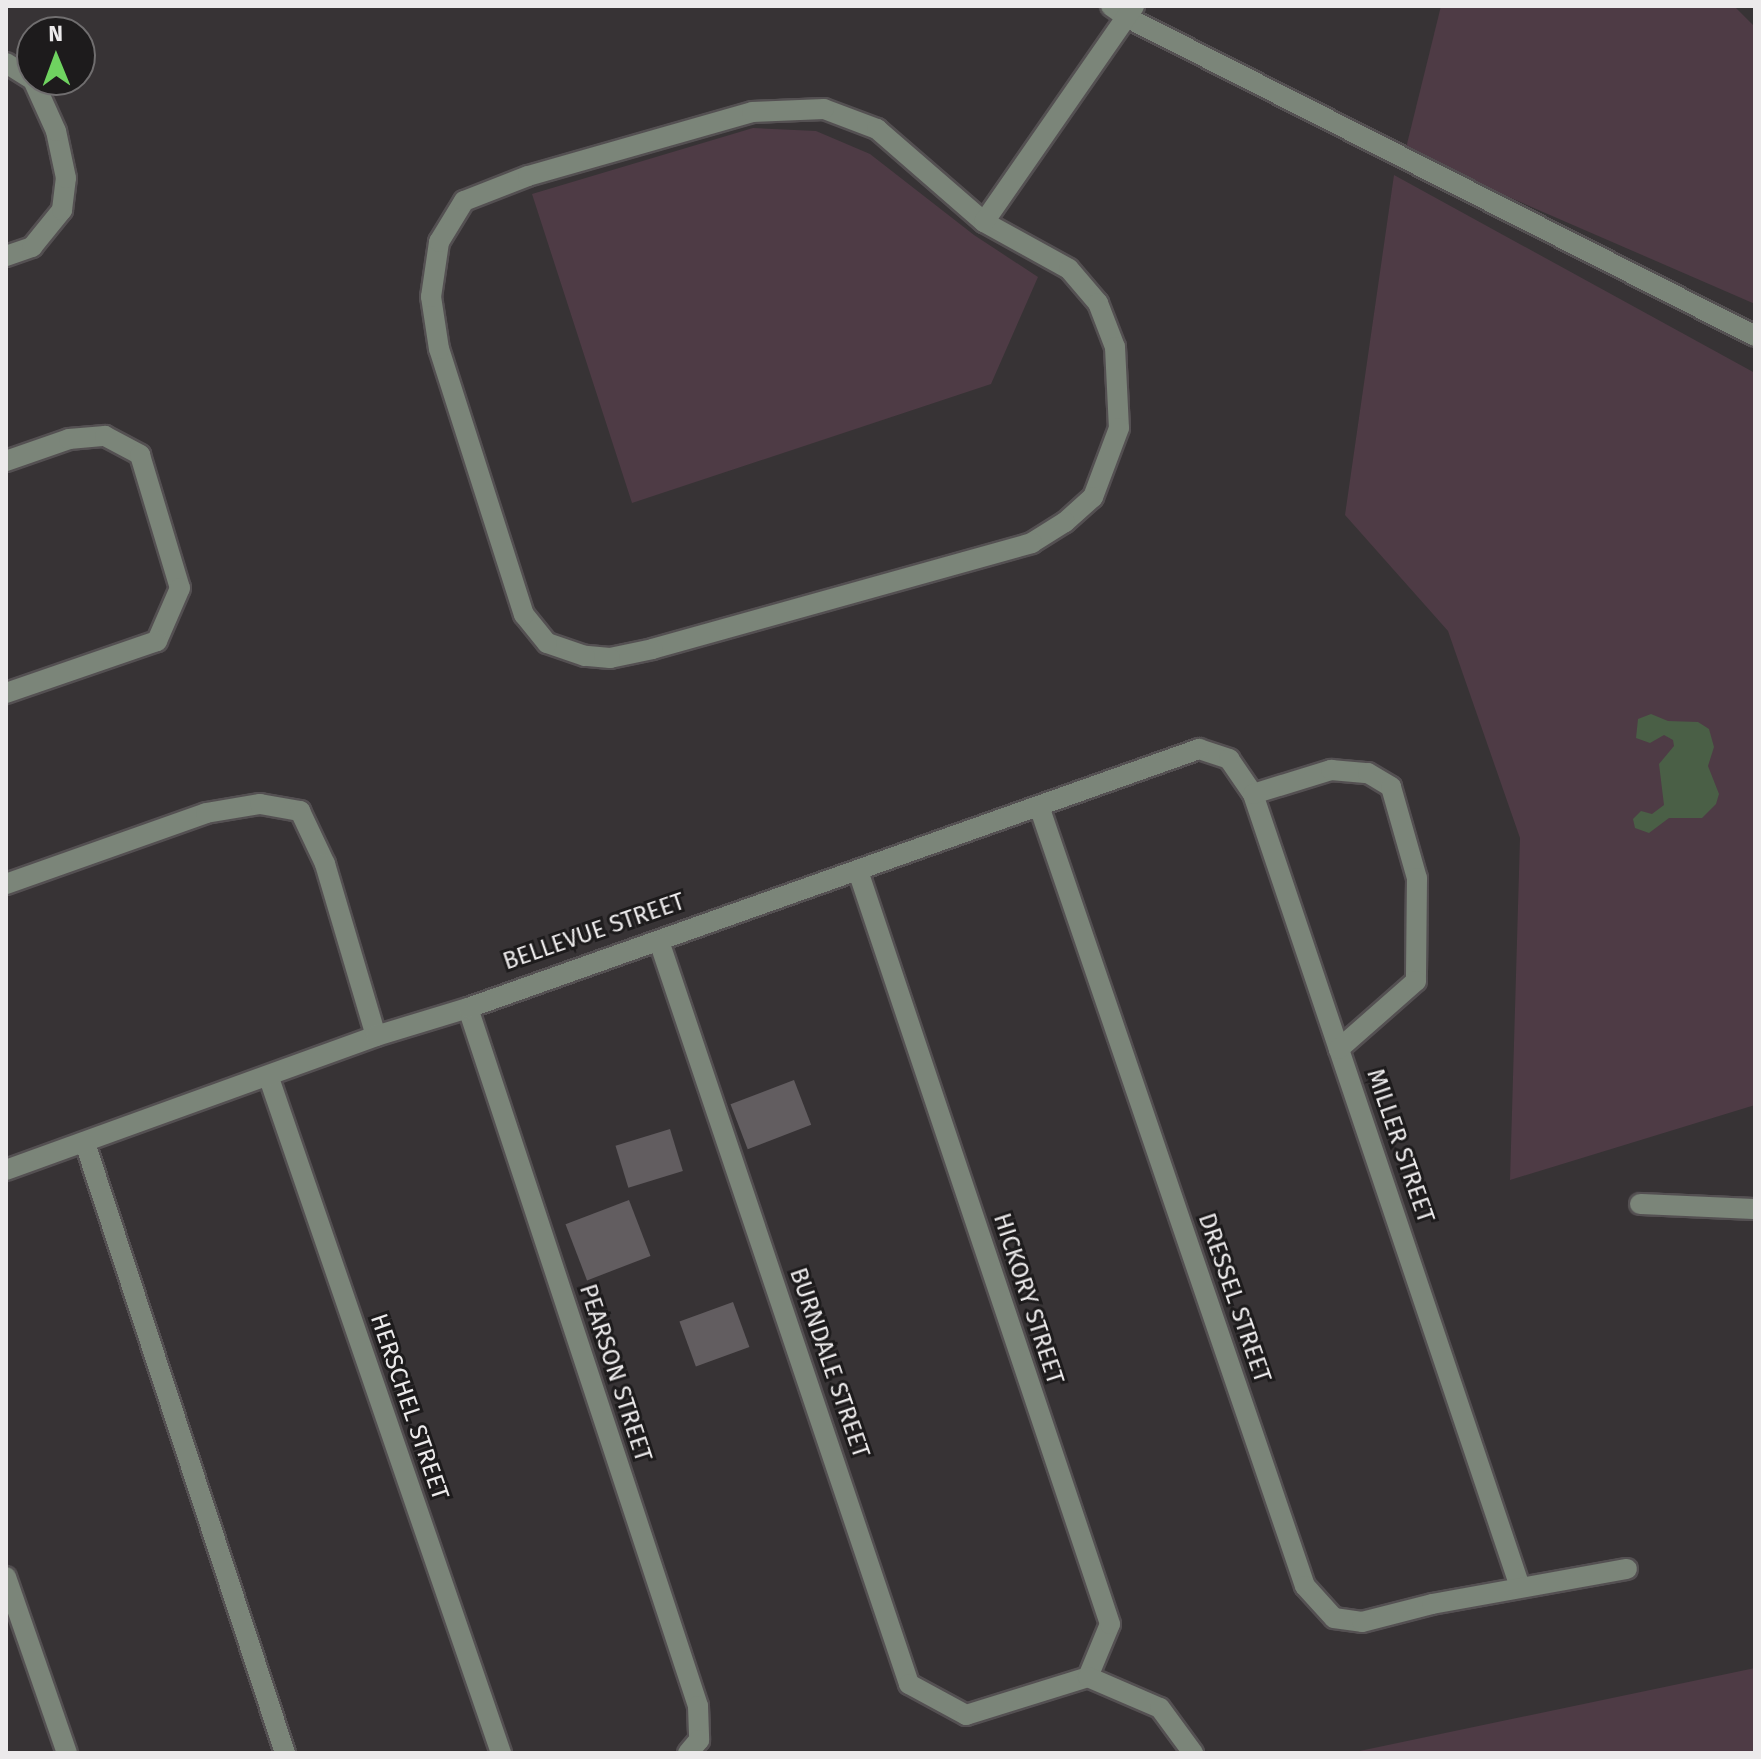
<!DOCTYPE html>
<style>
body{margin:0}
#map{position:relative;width:1761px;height:1759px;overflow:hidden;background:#373335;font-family:"Fira Sans",sans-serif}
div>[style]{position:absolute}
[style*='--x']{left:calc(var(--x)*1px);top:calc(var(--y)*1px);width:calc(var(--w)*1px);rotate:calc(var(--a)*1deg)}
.green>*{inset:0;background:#4e3b45}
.water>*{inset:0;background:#4a5f46}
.building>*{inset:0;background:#625d60;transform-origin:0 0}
.roads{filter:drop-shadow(2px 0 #545052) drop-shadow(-2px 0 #545052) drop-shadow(0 2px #545052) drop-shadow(0 -2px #545052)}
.minor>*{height:20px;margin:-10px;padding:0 10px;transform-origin:10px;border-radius:10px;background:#7b8579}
span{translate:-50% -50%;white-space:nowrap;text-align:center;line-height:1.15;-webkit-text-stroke:6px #1d1b1c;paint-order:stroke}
.street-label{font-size:24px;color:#eceaeb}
.frame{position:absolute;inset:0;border:8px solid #eceaeb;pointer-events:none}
.north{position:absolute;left:16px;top:16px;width:80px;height:80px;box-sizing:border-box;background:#1d1b1c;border:2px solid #706e6f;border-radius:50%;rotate:359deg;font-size:22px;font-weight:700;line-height:32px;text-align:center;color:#eceaeb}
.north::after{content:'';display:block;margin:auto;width:28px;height:36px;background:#6fd360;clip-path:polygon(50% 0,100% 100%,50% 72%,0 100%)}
</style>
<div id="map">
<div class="green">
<div style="clip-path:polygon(1441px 6px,1734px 6px,1755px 27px,1755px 304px,1405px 152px)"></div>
<div style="clip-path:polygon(753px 128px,816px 131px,870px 154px,974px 235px,1038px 277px,991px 384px,632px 503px,532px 194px)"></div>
<div style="clip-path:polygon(1394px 175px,1755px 373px,1755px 1105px,1510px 1180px,1520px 838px,1448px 631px,1345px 515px)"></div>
<div style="clip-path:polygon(1755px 1668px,1755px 1753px,1350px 1753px)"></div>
</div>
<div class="water">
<div style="clip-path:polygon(1651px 714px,1668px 721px,1698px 722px,1709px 729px,1714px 747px,1708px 766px,1719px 794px,1716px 804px,1702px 818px,1669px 818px,1649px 833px,1635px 828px,1633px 819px,1641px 811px,1652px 814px,1664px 805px,1659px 764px,1674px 746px,1673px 740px,1664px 735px,1650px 743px,1636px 738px,1638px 719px)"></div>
</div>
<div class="building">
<div style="left:794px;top:1080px;width:48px;height:68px;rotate:69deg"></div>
<div style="left:670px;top:1129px;width:44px;height:57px;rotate:73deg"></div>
<div style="left:629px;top:1200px;width:60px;height:68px;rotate:69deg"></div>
<div style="left:733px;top:1302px;width:48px;height:57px;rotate:70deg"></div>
</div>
<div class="roads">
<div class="minor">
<div style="--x:1111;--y:6;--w:21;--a:35"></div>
<div style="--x:1128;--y:18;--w:703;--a:26.89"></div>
<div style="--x:6;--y:63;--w:31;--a:32"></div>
<div style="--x:824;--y:109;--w:57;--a:20.7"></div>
<div style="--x:877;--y:129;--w:142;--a:41"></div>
<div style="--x:984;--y:222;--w:97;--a:28.9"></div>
<div style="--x:1069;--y:269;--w:45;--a:49.5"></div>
<div style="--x:1098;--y:303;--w:47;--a:68.9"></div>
<div style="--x:1115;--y:347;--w:81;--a:87.2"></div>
<div style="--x:1119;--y:428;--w:74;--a:110.6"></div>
<div style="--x:1093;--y:497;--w:38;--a:138"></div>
<div style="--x:1065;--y:522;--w:39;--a:148"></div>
<div style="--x:1032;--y:543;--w:394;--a:164.4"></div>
<div style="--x:653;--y:649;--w:44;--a:168.2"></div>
<div style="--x:610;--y:658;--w:25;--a:-175"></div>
<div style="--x:585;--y:656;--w:40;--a:-161.1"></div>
<div style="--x:547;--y:643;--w:36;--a:-129"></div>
<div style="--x:524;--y:615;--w:279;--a:-107.7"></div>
<div style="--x:439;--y:349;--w:53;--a:-98.7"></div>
<div style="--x:431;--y:297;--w:56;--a:-81.7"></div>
<div style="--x:439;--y:242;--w:48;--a:-58.6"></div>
<div style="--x:464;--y:201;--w:69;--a:-21.3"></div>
<div style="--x:528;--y:176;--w:233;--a:-15.9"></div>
<div style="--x:752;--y:112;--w:72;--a:-2.4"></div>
<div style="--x:984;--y:222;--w:263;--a:-55.2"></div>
<div style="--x:6;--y:256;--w:28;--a:-19"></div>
<div style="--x:32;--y:247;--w:48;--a:-51"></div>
<div style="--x:62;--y:210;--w:32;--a:-83"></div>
<div style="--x:66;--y:178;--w:48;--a:-102"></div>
<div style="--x:56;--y:131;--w:56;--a:-114.3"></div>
<div style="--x:6;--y:461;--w:67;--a:-19.2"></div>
<div style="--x:69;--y:439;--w:36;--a:-5"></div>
<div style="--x:105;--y:436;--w:40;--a:28"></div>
<div style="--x:140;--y:455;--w:139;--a:73.3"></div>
<div style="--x:180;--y:588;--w:58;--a:113.5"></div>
<div style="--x:157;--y:641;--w:160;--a:161"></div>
<div style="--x:1199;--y:749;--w:32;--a:18"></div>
<div style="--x:1229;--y:759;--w:42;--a:55.6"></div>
<div style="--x:1253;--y:794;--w:837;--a:71.39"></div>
<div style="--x:1253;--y:794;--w:82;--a:-17.1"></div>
<div style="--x:1331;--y:770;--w:37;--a:5"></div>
<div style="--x:1368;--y:773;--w:27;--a:31"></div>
<div style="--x:1391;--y:787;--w:95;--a:74.1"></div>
<div style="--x:1417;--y:878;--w:103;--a:90.6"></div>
<div style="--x:1416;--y:981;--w:103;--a:138.6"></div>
<div style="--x:1039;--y:806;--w:824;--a:71.17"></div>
<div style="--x:1305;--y:1586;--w:43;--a:47.8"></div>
<div style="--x:1334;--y:1618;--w:28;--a:8"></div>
<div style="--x:1362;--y:1622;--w:72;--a:-14.4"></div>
<div style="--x:1432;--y:1604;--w:198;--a:-10.2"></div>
<div style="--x:6;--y:884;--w:212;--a:-19.5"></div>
<div style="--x:206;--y:813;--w:55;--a:-9.5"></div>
<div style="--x:260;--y:804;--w:41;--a:9.9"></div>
<div style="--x:300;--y:811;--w:59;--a:64.7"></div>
<div style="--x:325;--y:864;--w:179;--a:73.5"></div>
<div style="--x:659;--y:941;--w:784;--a:71.4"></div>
<div style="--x:909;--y:1684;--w:65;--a:28.5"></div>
<div style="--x:966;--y:1715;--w:128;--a:-17.3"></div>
<div style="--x:1088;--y:1677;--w:57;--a:-67.5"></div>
<div style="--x:1110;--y:1624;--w:794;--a:-108.5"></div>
<div style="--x:468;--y:1008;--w:735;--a:71.76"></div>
<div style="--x:698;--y:1706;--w:34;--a:88"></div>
<div style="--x:699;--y:1740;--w:17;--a:130"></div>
<div style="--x:269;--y:1078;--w:714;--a:71.03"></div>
<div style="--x:85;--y:1143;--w:642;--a:71.85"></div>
<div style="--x:6;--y:1170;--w:394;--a:-19.9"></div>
<div style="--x:376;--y:1036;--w:96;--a:-16.9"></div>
<div style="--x:468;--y:1008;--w:776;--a:-19.51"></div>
<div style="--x:1640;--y:1204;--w:115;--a:2.5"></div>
<div style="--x:6;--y:1577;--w:186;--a:70.9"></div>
<div style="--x:1088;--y:1677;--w:78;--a:23.3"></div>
<div style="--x:1160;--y:1708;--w:56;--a:53.7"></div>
</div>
</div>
<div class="street-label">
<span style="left:594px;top:932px;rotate:-19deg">BELLEVUE STREET</span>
<span style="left:1400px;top:1146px;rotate:71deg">MILLER STREET</span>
<span style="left:1234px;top:1298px;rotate:71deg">DRESSEL STREET</span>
<span style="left:1028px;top:1299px;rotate:72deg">HICKORY STREET</span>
<span style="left:829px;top:1363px;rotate:71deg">BURNDALE STREET</span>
<span style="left:615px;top:1373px;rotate:72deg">PEARSON STREET</span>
<span style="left:409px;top:1407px;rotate:71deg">HERSCHEL STREET</span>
</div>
<div class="frame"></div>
<div class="north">N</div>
</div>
